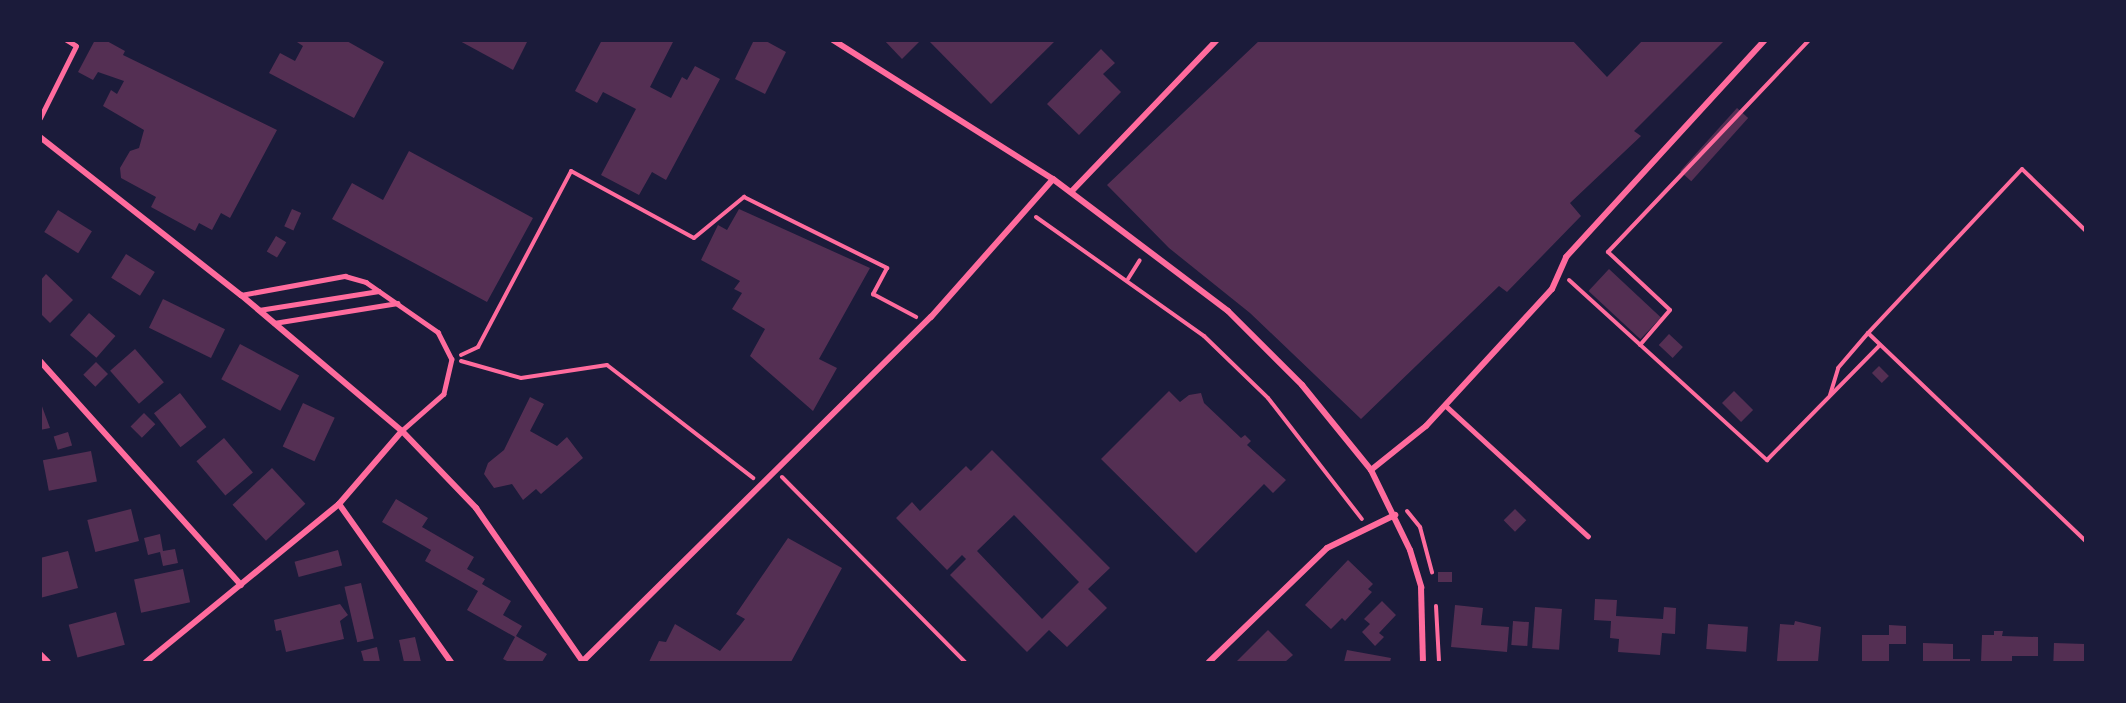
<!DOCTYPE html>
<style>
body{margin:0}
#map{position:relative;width:2126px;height:703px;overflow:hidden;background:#1b1b3a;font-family:Ubuntu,sans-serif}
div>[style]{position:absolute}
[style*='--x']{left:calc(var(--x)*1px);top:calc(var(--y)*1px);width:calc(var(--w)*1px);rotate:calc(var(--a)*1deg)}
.building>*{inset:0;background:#542f53;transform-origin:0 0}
.path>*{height:4px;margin:-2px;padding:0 2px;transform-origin:2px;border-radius:2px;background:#ff6b9d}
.service>*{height:4.5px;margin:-2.25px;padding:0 2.25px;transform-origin:2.25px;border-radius:2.25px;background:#ff6b9d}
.minor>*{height:6px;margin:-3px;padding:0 3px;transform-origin:3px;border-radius:3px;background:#ff6b9d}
span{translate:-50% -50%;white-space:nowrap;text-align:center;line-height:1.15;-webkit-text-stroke:4.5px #1b1b3a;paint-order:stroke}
.frame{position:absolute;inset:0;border:42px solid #1b1b3a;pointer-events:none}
</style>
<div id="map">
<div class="building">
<div style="clip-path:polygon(95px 40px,105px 40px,125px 51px,123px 55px,277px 130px,230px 218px,221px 213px,212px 230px,199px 223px,195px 231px,151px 207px,156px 197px,121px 178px,120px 168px,130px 151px,139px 148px,144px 130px,103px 106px,111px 90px,117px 94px,124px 81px,98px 72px,93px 80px,78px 72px)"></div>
<div style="clip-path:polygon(294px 40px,345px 40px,384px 62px,354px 118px,269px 73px,280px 53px,295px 61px,303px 46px)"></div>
<div style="clip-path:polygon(458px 40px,528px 40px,513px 70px)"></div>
<div style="clip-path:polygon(602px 40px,674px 40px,650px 87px,671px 98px,682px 77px,687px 80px,695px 66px,720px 79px,666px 180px,652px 172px,639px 195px,601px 175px,636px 109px,603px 92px,597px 103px,575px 91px)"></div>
<div style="clip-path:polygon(754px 40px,764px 40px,786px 52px,765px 94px,735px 79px)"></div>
<div style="clip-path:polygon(884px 40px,921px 40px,902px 59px)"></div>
<div style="clip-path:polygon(928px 40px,1056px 40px,991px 104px)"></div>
<div style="clip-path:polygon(1260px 40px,1572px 40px,1607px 77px,1643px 40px,1725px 40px,1634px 131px,1641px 136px,1570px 203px,1581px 216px,1507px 292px,1499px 286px,1361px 419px,1250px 313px,1169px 248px,1107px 185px)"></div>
<div style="clip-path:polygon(1101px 49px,1115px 63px,1103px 74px,1121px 92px,1079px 135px,1047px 104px)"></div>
<div style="left:1737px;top:108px;width:15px;height:85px;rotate:42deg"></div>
<div style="clip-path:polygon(409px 151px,533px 218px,487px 302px,332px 219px,352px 183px,383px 200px)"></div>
<div style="left:292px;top:209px;width:10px;height:19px;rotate:24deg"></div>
<div style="clip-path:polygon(739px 209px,870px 268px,819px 359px,837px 368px,813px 411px,750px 356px,765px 329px,732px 309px,742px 293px,734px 289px,740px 281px,701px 260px,718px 225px,727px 230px)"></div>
<div style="left:58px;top:210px;width:40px;height:26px;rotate:32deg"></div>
<div style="left:276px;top:236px;width:12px;height:18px;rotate:31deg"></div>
<div style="left:126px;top:254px;width:34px;height:28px;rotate:32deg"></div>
<div style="left:1609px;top:269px;width:71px;height:30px;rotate:43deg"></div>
<div style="clip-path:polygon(46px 274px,73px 300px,50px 323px,40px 313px,40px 281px)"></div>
<div style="left:163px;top:299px;width:69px;height:32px;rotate:26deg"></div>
<div style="left:89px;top:313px;width:35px;height:29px;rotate:41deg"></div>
<div style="left:1669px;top:334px;width:19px;height:15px;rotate:43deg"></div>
<div style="left:240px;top:344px;width:67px;height:40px;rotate:28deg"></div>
<div style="left:135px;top:349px;width:44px;height:33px;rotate:49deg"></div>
<div style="left:96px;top:362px;width:17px;height:18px;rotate:45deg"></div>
<div style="left:1879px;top:366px;width:14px;height:10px;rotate:45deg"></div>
<div style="clip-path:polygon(1169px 391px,1180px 402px,1189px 395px,1201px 393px,1204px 403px,1241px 438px,1245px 435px,1251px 441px,1247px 445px,1286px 480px,1273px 493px,1264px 484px,1196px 553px,1101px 459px)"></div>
<div style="left:1734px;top:391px;width:27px;height:17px;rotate:45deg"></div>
<div style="left:180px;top:393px;width:43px;height:33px;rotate:52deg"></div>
<div style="clip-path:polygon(530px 397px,544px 404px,530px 431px,557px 446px,567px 437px,583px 458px,541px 494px,536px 489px,523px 500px,512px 484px,494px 488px,484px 474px,488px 463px,504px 450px)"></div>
<div style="clip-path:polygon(40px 401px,50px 428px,40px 430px)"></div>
<div style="left:303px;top:403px;width:35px;height:48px;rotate:25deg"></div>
<div style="left:144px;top:413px;width:16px;height:19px;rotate:45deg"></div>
<div style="left:68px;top:432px;width:14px;height:15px;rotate:73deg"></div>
<div style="left:224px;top:438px;width:45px;height:36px;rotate:50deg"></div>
<div style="clip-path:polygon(evenodd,992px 450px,1110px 568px,1088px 589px,1107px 608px,1067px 647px,1049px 630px,1027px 652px,950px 575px,966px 559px,962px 555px,947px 570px,896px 518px,912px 502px,920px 511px,966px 466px,971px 471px,992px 450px,1014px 515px,1079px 582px,1042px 619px,977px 551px,1014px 515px)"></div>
<div style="left:91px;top:451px;width:31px;height:49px;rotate:79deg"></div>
<div style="left:272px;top:468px;width:49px;height:54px;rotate:47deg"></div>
<div style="clip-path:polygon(396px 499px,428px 518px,422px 527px,474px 557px,467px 569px,485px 579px,482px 584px,511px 601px,503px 615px,522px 626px,516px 636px,547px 654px,542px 662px,509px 662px,503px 659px,515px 637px,467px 610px,478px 591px,425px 561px,431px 550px,382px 522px)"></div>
<div style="left:131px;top:509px;width:33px;height:45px;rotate:76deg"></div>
<div style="left:1515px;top:509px;width:16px;height:16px;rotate:45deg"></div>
<div style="clip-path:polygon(160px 534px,163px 551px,175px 549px,178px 563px,163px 566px,160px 552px,148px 555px,144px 538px)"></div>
<div style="clip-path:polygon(788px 538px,842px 568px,791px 662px,649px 662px,659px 641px,666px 642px,675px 624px,720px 651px,745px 619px,736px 614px)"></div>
<div style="left:338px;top:550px;width:16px;height:45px;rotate:75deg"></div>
<div style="clip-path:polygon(68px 551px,78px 588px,40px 598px,40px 558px)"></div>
<div style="clip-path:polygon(1348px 560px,1373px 584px,1368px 589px,1372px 592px,1345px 621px,1342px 618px,1331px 629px,1305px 605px)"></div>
<div style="left:183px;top:569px;width:34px;height:50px;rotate:78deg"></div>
<div style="left:1438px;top:572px;width:14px;height:10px"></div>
<div style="left:361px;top:583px;width:57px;height:17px;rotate:77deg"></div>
<div style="clip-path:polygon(1595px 599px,1617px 600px,1616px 616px,1663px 619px,1664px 607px,1676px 608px,1675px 634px,1662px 633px,1660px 655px,1618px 652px,1619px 639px,1610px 638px,1611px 621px,1594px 620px)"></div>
<div style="clip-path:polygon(1382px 601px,1396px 615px,1379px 633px,1384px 637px,1375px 646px,1362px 632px,1370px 624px,1364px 619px)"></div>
<div style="clip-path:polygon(340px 604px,348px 615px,340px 621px,344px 639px,286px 652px,281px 630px,276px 631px,274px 620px)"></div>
<div style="clip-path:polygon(1455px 605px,1483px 608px,1481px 625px,1509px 627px,1507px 652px,1451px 647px)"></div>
<div style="left:1535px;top:607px;width:27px;height:41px;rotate:4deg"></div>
<div style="left:116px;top:612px;width:34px;height:49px;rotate:75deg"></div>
<div style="left:1513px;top:621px;width:16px;height:24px;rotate:4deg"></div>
<div style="clip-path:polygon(1795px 621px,1821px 627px,1818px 662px,1777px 661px,1780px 624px,1794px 625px)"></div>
<div style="left:1708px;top:624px;width:40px;height:25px;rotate:4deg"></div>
<div style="clip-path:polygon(1889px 625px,1906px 626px,1906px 644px,1889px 644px,1889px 662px,1862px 662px,1862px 635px,1889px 635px)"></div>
<div style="clip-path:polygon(1268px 630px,1293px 655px,1285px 662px,1236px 662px)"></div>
<div style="clip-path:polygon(1994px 631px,2003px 631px,2002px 636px,2038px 637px,2038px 656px,2012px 656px,2012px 662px,1981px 662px,1982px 635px,1994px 635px)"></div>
<div style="clip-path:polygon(415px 637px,421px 662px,404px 662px,399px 640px)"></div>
<div style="clip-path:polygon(1923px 643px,1953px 644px,1953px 659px,1970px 659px,1970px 662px,1923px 662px)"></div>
<div style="left:2054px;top:643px;width:31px;height:19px;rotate:2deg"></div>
<div style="clip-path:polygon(377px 647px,380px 662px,364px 662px,361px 651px)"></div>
<div style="clip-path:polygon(1347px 650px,1391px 658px,1390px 662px,1344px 662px)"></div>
</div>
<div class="path">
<div style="--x:1036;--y:217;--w:206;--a:35.3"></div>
<div style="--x:1204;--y:336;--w:89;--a:44.1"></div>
<div style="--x:1268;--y:398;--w:153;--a:52.2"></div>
<div style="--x:2086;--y:231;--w:89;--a:-135.9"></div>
<div style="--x:2022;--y:169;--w:225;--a:133.2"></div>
<div style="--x:1868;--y:333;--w:301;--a:43.7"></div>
<div style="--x:1128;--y:279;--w:22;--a:-58"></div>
<div style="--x:1569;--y:280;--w:268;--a:42.3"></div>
<div style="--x:1767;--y:460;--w:161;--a:-45.5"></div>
<div style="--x:1640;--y:345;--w:46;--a:-49.4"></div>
<div style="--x:1670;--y:310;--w:85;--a:-136.9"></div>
<div style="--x:1608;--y:252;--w:292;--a:-46.5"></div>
<div style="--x:461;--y:355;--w:19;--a:-25"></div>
<div style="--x:478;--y:347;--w:199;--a:-62.1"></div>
<div style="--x:571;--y:171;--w:140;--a:28.6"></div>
<div style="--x:694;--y:238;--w:65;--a:-39.4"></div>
<div style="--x:744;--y:197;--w:160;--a:26.4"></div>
<div style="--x:887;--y:268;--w:30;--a:118"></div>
<div style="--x:873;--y:294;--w:49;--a:28.1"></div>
<div style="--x:461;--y:361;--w:62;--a:15.8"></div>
<div style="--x:521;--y:378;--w:87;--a:-8.6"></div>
<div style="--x:607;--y:365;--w:185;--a:37.7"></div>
<div style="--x:1830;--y:395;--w:28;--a:-73"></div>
<div style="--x:1838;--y:368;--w:46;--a:-49.4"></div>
<div style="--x:782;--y:477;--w:260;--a:45.3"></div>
<div style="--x:1407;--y:511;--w:21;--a:51"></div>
<div style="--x:1420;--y:527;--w:47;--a:75.1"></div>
<div style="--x:1436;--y:606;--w:56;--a:86.9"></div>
</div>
<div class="service">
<div style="--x:40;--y:118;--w:80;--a:-63.4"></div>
<div style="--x:76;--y:46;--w:12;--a:-149"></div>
<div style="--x:241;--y:295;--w:106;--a:-10.4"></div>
<div style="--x:345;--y:276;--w:22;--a:16"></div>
<div style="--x:366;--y:282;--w:88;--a:34.8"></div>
<div style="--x:438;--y:332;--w:30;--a:63"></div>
<div style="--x:452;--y:359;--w:36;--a:103"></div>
<div style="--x:444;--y:394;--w:56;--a:138.6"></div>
<div style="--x:259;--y:310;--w:121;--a:-9"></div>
<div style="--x:274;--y:323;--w:125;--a:-9.2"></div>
<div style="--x:1445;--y:405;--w:194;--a:42.5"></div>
</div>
<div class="minor">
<div style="--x:833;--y:40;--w:260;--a:32.3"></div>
<div style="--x:1053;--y:179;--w:219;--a:37"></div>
<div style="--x:1228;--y:311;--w:105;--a:45"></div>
<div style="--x:1302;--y:385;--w:109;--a:50.9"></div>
<div style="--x:1371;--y:470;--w:89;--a:64"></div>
<div style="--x:1410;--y:550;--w:39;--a:73"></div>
<div style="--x:1421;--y:587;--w:75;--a:88.5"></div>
<div style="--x:40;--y:137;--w:256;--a:38.2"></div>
<div style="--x:241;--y:295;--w:211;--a:40.2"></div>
<div style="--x:402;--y:431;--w:107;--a:46.1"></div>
<div style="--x:476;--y:508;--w:188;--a:55.2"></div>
<div style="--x:1071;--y:192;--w:211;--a:-46.2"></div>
<div style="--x:40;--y:361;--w:301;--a:48.1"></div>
<div style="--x:1371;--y:470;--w:70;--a:-38.7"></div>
<div style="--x:1426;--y:426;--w:186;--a:-47.4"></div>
<div style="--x:1552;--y:289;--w:35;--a:-66"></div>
<div style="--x:1566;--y:257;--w:294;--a:-47.5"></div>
<div style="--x:339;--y:504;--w:194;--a:54.7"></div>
<div style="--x:40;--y:654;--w:11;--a:45"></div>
<div style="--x:146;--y:662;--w:249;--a:-39.3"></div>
<div style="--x:339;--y:504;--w:96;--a:-49.2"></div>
<div style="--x:582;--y:662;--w:491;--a:-44.7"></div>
<div style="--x:931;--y:317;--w:184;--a:-48.5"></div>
<div style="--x:1209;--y:662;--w:164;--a:-44"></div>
<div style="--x:1327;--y:548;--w:76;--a:-25.9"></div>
</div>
<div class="frame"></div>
</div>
